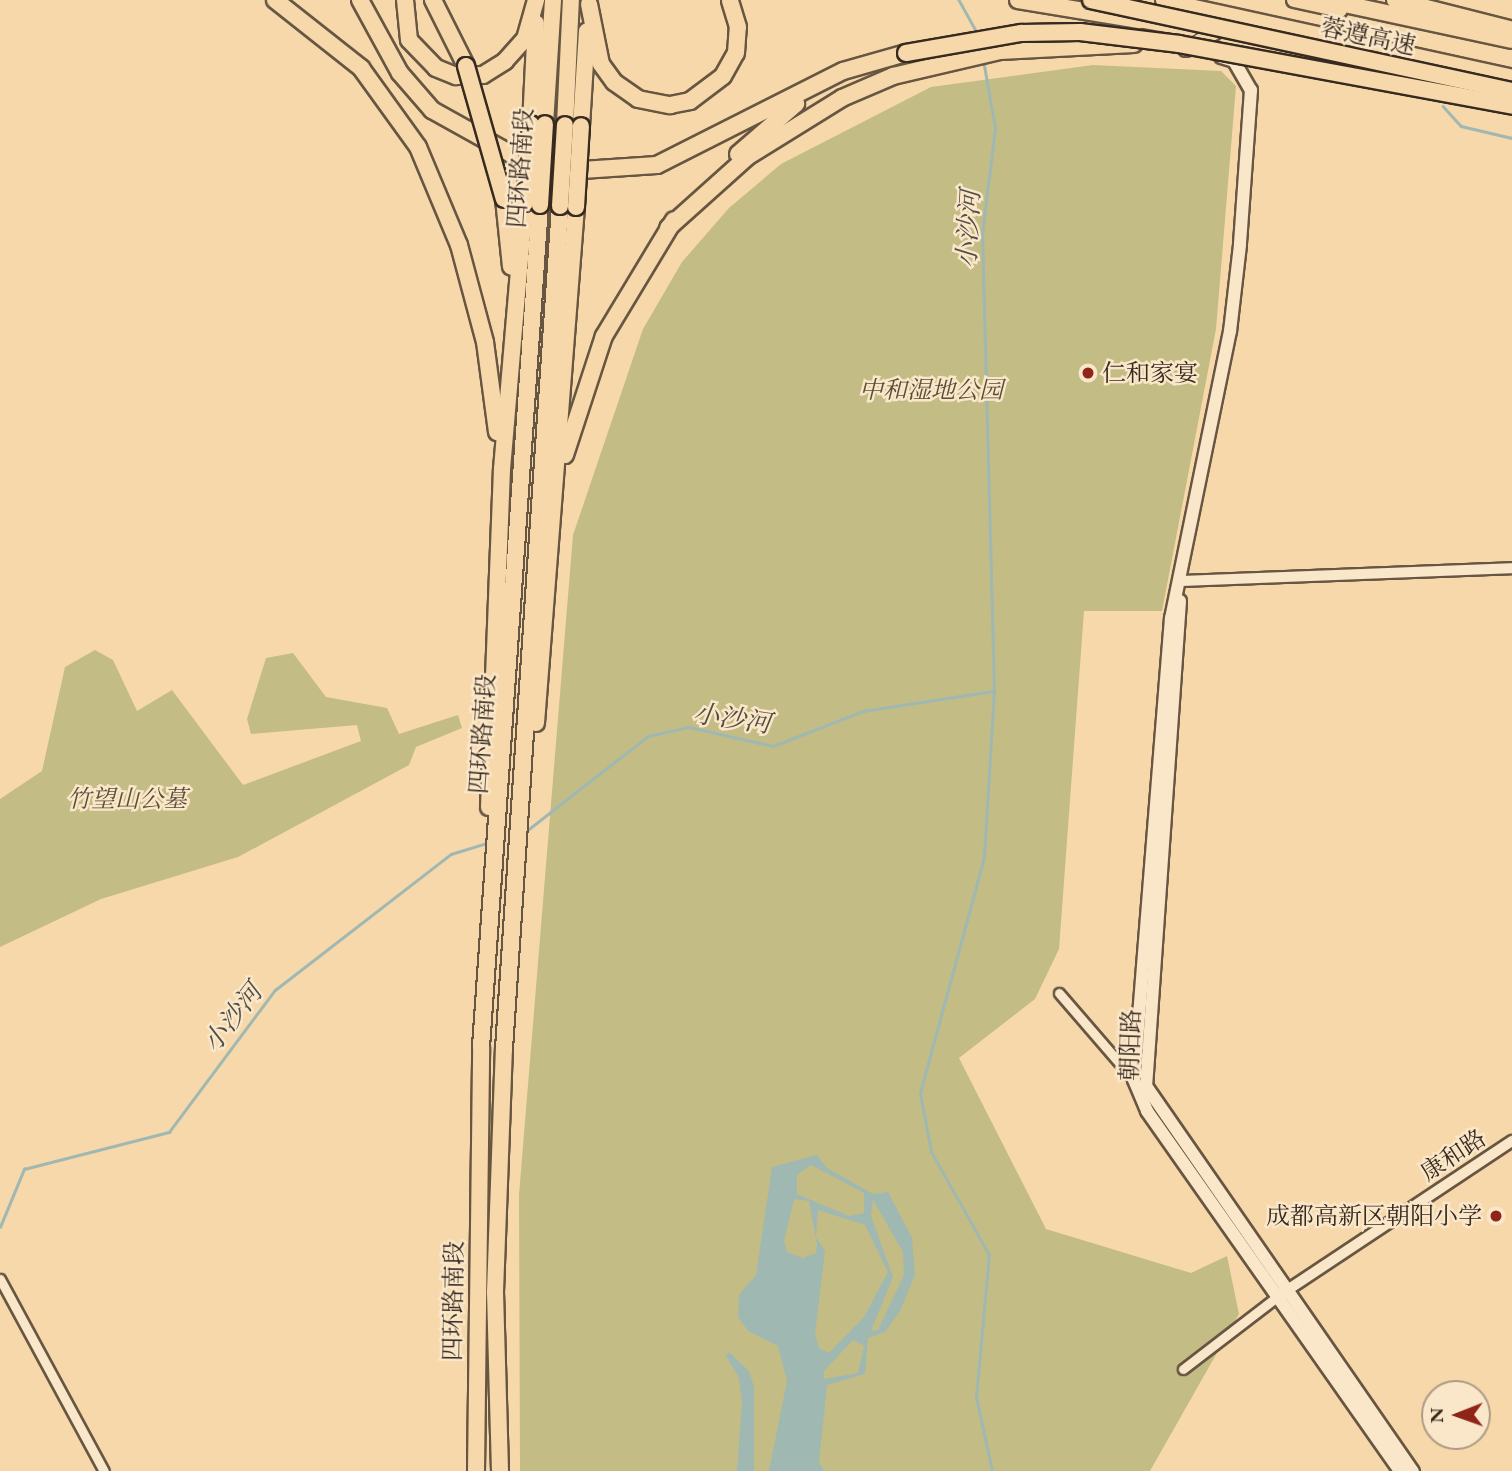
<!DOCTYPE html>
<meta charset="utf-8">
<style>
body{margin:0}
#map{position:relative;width:1512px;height:1471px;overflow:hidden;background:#f7d8aa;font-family:"EB Garamond","Noto Serif SC",serif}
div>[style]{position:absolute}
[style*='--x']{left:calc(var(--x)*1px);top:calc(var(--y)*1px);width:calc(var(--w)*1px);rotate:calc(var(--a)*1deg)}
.green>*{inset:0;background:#c3bc84}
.water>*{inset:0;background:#a0b8b2}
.stream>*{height:2.5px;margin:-1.25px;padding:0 1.25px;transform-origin:1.25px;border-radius:1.25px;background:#a0b8b2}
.roads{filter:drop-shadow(2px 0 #675642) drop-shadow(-2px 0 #675642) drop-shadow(0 2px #675642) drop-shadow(0 -2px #675642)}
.minor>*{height:9px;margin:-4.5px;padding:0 4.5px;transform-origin:4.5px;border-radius:4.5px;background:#fae6c8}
.tertiary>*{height:10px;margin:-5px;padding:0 5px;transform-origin:5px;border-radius:5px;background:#fae6c8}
.secondary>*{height:12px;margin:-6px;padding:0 6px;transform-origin:6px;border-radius:6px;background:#fae6c8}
.trunk>*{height:14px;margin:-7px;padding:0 7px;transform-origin:7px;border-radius:7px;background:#f7d8aa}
.motorway>*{height:16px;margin:-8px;padding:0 8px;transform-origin:8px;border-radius:8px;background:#f7d8aa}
.bridges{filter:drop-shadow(2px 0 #372a20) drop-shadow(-2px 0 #372a20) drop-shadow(0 2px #372a20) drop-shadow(0 -2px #372a20)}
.motorway-bridge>*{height:16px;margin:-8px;padding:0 8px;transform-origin:8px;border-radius:8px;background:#f7d8aa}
.dots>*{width:19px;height:19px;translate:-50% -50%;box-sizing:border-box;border:4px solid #fae6c8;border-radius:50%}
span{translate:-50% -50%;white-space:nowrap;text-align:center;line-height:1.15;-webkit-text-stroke:5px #fae6c8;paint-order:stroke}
.street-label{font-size:24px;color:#372a20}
.poi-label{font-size:24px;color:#372a20}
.left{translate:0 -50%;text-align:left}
.right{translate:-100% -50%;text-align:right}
.park-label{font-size:24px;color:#5a4e39;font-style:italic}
.water-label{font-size:26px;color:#514e44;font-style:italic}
.north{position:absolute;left:1421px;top:1380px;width:70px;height:70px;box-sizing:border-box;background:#fae6c8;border:2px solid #ac9b85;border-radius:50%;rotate:269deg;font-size:19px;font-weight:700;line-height:28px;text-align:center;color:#372a20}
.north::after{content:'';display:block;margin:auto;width:24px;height:32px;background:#8f2418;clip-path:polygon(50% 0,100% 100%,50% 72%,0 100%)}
</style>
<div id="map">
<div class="green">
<div style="clip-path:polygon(1093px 65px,1221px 71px,1236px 86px,1216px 329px,1162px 611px,1084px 611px,1059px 949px,1035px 999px,959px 1058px,1046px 1229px,1191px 1273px,1227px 1256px,1239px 1314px,1150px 1471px,520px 1471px,519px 1195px,573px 535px,643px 329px,682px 262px,729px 208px,781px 164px,931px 87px)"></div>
<div style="clip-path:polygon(95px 650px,113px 660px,137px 711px,172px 690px,243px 785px,361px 741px,357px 725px,251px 734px,247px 719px,266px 658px,293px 653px,326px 697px,387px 708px,399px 734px,458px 715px,462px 728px,416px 747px,409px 765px,238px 857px,101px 899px,0 947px,0 799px,42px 771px,65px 667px)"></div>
</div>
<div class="water">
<div style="clip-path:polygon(evenodd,817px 1155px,827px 1168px,873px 1194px,888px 1192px,912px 1238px,915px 1275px,900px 1311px,885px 1332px,868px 1338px,865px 1374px,827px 1385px,819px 1462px,824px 1471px,769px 1471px,787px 1381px,778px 1346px,748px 1331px,738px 1317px,739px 1295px,756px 1275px,772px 1167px,817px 1155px,811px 1165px,864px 1193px,864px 1213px,849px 1216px,797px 1194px,797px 1175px,811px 1165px,817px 1155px,794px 1199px,809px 1201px,817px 1244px,816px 1253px,803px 1258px,787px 1252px,784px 1241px,794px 1199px,817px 1155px,873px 1200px,903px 1252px,904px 1275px,878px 1330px,871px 1331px,893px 1277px,871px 1216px,873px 1200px,817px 1155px,818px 1210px,865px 1225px,888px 1272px,864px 1317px,829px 1353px,819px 1348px,815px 1334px,825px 1251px,816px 1237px,818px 1210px,817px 1155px,853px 1340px,864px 1346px,858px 1373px,824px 1379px,824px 1371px,853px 1340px)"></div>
<div style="clip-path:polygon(730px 1353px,749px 1371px,754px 1387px,754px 1471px,737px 1471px,742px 1402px,739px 1378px,725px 1354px)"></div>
</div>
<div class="stream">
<div style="--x:959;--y:0;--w:38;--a:61"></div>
<div style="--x:1443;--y:106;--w:27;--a:48"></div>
<div style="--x:1461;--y:126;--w:52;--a:13.2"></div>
<div style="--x:525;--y:832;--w:156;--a:-38"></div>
<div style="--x:648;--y:736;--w:42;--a:-12.4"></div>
<div style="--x:689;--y:727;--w:86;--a:12.7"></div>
<div style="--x:773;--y:746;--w:97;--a:-21.3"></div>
<div style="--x:863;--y:711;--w:133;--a:-8.7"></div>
<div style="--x:994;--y:691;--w:457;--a:-91.5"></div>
<div style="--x:982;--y:234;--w:107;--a:-83"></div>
<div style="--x:995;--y:128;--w:69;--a:-100"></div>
<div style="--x:0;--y:1227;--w:63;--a:-67.5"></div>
<div style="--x:24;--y:1169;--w:150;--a:-14.3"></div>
<div style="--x:169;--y:1132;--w:177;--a:-53.3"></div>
<div style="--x:275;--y:990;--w:222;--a:-37.7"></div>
<div style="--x:451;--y:854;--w:39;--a:-17"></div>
<div style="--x:992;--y:1471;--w:76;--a:-102.2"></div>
<div style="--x:976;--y:1397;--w:143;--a:-84.8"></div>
<div style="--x:989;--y:1255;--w:118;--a:-119.4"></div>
<div style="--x:931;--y:1152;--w:60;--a:-100.6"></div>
<div style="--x:920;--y:1093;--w:244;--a:-74.8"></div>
<div style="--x:984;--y:858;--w:167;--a:-86.6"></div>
</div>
<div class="roads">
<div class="minor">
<div style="--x:1059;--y:993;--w:115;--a:49.2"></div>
<div style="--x:0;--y:1279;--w:218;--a:61.6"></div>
<div style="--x:1183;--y:1369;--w:118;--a:-37.5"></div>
</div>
<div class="tertiary">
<div style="--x:1180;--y:581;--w:332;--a:-2.2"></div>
<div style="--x:1283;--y:1293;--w:275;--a:-33.6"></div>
</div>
<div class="secondary">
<div style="--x:1221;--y:57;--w:14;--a:17"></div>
<div style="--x:1234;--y:61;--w:34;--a:60"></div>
<div style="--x:1251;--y:90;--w:155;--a:94.1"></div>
<div style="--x:1240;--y:245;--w:87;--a:96.6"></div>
<div style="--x:1230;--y:331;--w:293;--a:101.6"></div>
<div style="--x:1171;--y:618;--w:463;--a:94.6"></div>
<div style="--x:1134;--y:1080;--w:34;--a:67"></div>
<div style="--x:1147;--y:1111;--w:440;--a:54.9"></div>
<div style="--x:1180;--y:601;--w:486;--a:94"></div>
<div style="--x:1146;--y:1086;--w:469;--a:55.3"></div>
</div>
<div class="trunk">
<div style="--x:1163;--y:0;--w:357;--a:12.4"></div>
<div style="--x:1294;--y:0;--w:47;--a:12.3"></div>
<div style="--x:1139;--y:20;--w:52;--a:10"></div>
<div style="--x:1186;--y:49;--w:32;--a:-30"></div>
</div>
<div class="motorway">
<div style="--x:275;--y:0;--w:110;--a:38.3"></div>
<div style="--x:361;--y:68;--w:97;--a:54.2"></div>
<div style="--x:418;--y:147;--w:106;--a:67.3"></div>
<div style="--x:459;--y:245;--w:100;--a:75"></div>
<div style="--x:485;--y:342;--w:91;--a:82.4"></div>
<div style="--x:360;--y:0;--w:83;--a:61.3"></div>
<div style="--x:400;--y:73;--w:49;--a:49.1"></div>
<div style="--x:432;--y:110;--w:90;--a:29.1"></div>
<div style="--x:511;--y:154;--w:59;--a:16.9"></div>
<div style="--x:567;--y:171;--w:90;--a:-3.8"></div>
<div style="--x:657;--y:165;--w:208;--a:-26.8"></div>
<div style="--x:843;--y:71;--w:66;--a:-15.9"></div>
<div style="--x:405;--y:0;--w:40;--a:84.3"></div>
<div style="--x:409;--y:40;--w:39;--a:46"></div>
<div style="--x:436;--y:68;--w:22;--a:22"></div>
<div style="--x:456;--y:76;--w:27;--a:-2"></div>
<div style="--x:483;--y:75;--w:26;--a:-32"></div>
<div style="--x:505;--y:61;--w:30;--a:-48"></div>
<div style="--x:525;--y:39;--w:41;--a:-74.2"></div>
<div style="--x:433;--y:0;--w:74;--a:63.4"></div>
<div style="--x:1018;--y:0;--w:123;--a:9.4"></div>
<div style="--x:1326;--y:0;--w:190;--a:12.1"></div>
<div style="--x:1395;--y:0;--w:119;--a:14.2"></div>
<div style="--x:589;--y:4;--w:61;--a:78.7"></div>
<div style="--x:601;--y:64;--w:22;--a:54"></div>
<div style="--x:614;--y:82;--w:29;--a:35"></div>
<div style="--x:638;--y:99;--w:33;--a:11"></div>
<div style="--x:670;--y:105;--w:20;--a:-11"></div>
<div style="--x:690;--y:101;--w:41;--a:-37.1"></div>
<div style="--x:723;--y:76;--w:26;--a:-61"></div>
<div style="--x:736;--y:53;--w:26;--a:-86"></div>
<div style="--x:738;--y:27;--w:28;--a:-107"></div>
<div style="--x:531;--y:124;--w:101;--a:-87.2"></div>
<div style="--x:545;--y:124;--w:124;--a:-86.3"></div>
<div style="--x:565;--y:125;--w:125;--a:-87.3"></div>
<div style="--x:581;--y:126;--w:95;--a:-86.4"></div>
<div style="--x:738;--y:154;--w:77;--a:-40.8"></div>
<div style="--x:504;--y:199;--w:68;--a:84.1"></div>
<div style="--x:668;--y:228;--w:106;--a:-41.9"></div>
<div style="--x:747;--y:157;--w:112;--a:-31.8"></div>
<div style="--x:842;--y:98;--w:56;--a:-23.3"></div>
<div style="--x:893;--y:76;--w:110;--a:-13.2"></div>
<div style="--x:1000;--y:51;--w:134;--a:-3"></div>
<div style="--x:565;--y:455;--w:125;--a:-71.9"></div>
<div style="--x:604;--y:336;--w:135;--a:-58.9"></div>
<div style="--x:536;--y:723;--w:518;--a:-85.57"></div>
<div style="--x:489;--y:807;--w:338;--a:-87.8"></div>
<div style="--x:502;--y:469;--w:267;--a:-85.1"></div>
<div style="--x:476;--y:1471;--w:424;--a:-89.3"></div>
<div style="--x:481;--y:1047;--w:844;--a:-85.99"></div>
<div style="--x:500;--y:1471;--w:179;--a:-91.6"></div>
<div style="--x:495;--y:1292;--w:243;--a:-87.9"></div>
<div style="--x:504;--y:1049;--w:845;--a:-86.2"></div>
</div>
</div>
<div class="bridges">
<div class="motorway-bridge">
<div style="--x:1091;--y:0;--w:431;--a:12.2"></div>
<div style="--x:906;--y:53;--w:117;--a:-9.9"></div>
<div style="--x:1021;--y:33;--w:59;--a:-1"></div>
<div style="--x:1080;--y:32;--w:100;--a:6.9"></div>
<div style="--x:1179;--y:44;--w:339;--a:10.5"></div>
<div style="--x:466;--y:66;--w:138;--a:74.1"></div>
<div style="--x:525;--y:203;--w:79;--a:-85.7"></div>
<div style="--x:540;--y:205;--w:81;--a:-86.5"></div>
<div style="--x:560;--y:206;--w:81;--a:-86.5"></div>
<div style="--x:576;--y:207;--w:81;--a:-86.5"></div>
</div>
</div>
<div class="dots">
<div style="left:1088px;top:373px;background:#8f2418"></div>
<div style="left:1496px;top:1216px;background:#8f2418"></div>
</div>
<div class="street-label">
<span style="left:1368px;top:36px;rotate:12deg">蓉遵高速</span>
<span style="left:520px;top:168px;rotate:-86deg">四环路南段</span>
<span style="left:482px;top:734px;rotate:-86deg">四环路南段</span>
<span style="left:1130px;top:1045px;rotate:-88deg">朝阳路</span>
<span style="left:1453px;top:1155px;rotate:-33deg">康和路</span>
<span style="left:453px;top:1301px;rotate:-89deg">四环路南段</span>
</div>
<div class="poi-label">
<span class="left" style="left:1102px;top:373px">仁和家宴</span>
<span class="right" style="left:1482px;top:1216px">成都高新区朝阳小学</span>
</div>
<div class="park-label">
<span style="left:931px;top:390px">中和湿地公园</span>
<span style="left:127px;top:799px">竹望山公墓</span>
</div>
<div class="water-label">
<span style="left:969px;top:229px;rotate:-87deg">小沙河</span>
<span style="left:732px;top:719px;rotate:8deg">小沙河</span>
<span style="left:233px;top:1018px;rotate:-52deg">小沙河</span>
</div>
<div class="north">N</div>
</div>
